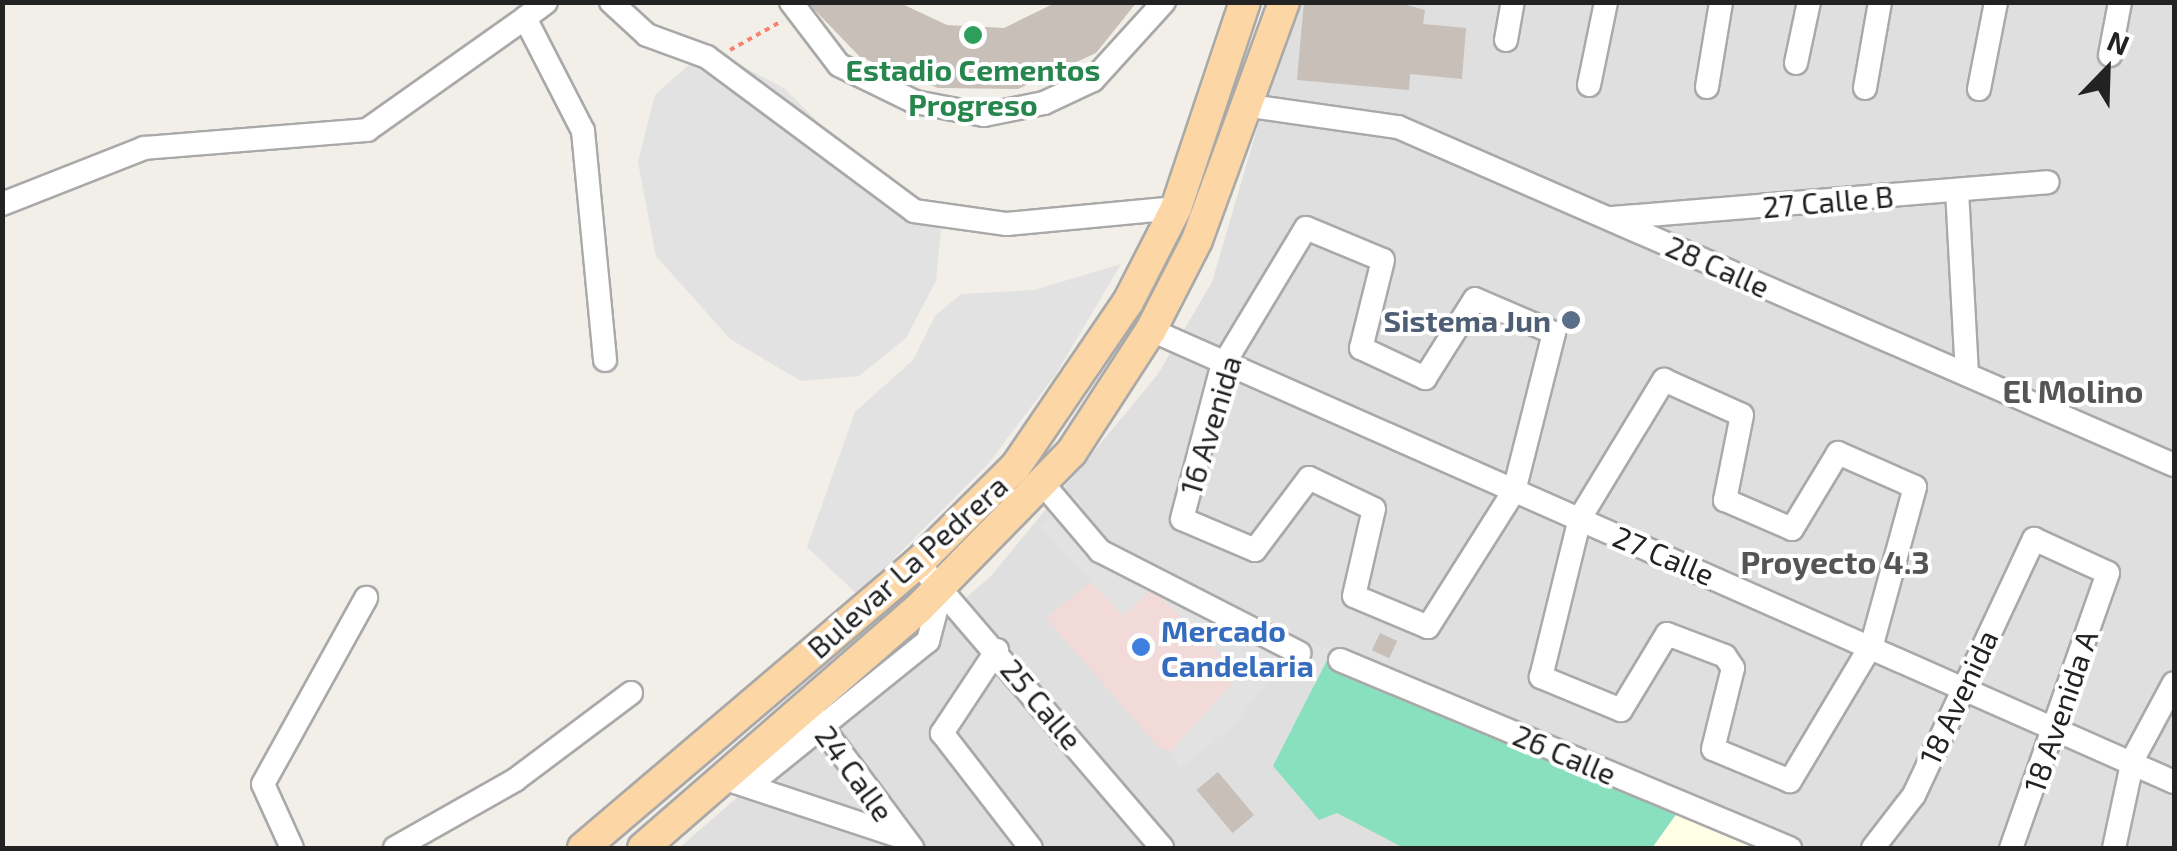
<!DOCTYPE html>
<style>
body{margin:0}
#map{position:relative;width:2177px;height:851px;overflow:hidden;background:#f2efe9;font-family:"Exo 2",sans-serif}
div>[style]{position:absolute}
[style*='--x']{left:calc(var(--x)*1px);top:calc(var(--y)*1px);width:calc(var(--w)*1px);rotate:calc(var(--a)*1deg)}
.residential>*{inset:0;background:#e0dfdf}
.commercial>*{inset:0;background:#f2dad9}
.education>*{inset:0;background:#ffffe5}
.pitch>*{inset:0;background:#88e0be}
.parking>*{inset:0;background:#e2e2e2}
.building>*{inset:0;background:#c7bfb8;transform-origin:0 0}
.path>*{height:4px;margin-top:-2px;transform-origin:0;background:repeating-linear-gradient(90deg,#fa8072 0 5px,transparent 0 10px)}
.roads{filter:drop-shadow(2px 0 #a9a9a9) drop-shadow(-2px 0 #a9a9a9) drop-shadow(0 2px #a9a9a9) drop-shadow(0 -2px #a9a9a9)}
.minor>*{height:22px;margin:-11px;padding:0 11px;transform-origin:11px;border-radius:11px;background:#fff}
.major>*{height:30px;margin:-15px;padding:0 15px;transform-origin:15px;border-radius:15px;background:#fcd6a4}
.dots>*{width:28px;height:28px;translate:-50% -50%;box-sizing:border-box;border:5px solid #fff;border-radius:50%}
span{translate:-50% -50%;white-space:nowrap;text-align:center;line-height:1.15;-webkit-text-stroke:8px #fff;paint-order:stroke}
.leisure-label{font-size:30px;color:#27864d;font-weight:700}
.street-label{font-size:30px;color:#222}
.service-label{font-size:30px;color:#4e5e75;font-weight:700}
.right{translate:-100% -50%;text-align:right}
.shop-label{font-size:30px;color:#366cbe;font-weight:700}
.left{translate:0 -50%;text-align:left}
.neighbourhood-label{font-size:32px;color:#555;font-weight:700}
.frame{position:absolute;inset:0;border:5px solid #222;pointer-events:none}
.north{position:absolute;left:2057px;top:20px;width:100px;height:100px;-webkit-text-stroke:8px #fff;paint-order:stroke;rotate:23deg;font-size:28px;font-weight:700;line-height:40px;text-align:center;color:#222}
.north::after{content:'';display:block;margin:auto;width:35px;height:45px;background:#222;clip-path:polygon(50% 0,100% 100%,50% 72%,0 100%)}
</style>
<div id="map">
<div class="residential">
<div style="clip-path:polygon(1294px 3px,2174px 3px,2174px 848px,679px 848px,990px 577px,1158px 374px,1212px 282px)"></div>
</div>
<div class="commercial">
<div style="clip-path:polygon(1092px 581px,1123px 616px,1152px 588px,1240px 675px,1171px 751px,1159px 748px,1046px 618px)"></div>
</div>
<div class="education">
<div style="clip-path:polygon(1687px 799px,1786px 848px,1652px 848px)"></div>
</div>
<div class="pitch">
<div style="clip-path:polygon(1332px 650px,1591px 758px,1687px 799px,1652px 848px,1404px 848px,1337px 813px,1319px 820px,1273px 766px)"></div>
</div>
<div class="parking">
<div style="clip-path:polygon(718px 53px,784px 88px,869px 173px,943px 208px,936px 281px,906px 338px,859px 376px,801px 381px,730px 339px,656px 256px,638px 162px,655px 95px,692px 62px)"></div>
<div style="clip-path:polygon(1121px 264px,1056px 374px,988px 464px,858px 595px,807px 547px,855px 412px,913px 360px,935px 316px,961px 294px,1034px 290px)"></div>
<div style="clip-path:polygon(1075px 495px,1094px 531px,1141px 566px,1233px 613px,1332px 650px,1315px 684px,1284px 663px,1232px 727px,1180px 769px,1171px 751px,1240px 675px,1152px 589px,1123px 616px,1039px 527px)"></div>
</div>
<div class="building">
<div style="clip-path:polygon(807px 2px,898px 2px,947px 25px,1004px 28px,1057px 2px,1137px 2px,1096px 53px,1018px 89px,938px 88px,860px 57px)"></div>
<div style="clip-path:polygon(1304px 2px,1396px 2px,1425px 10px,1423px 24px,1466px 28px,1462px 79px,1410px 74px,1409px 90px,1297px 80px)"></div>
<div style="left:1380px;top:633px;width:19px;height:19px;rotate:25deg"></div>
<div style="left:1218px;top:772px;width:56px;height:28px;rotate:50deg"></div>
</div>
<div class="path">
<div style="--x:730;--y:50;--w:60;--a:-29.1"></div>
</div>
<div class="roads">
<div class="minor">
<div style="--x:611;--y:2;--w:49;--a:42.5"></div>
<div style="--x:647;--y:35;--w:64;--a:20.1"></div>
<div style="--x:707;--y:57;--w:258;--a:36.6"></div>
<div style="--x:914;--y:211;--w:94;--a:8"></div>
<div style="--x:1007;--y:224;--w:170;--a:-5.4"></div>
<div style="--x:791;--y:2;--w:79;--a:52.7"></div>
<div style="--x:839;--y:65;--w:85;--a:26"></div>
<div style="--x:915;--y:102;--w:70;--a:10.7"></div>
<div style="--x:984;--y:115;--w:61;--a:-11.3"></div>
<div style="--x:1044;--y:103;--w:54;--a:-25.1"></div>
<div style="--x:1093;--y:80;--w:105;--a:-47.7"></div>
<div style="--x:525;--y:18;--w:26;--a:-37"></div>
<div style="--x:1506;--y:40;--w:39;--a:-80"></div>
<div style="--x:2110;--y:55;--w:54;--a:-79.3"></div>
<div style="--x:1796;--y:63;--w:62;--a:-78"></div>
<div style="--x:1589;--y:85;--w:85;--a:-78.4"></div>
<div style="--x:1707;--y:87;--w:86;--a:-80.6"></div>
<div style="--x:1865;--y:88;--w:87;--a:-80.1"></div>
<div style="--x:1979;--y:89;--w:89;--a:-78.9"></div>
<div style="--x:1250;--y:106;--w:149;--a:8.1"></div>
<div style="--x:1398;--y:127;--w:846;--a:23.54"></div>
<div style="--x:1957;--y:190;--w:185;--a:86.9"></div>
<div style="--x:2;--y:204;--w:153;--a:-21.5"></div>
<div style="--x:144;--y:148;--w:224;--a:-4.6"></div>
<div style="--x:367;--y:130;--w:194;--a:-35.3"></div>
<div style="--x:525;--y:18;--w:127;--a:62.8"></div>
<div style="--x:583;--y:131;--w:230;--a:84.5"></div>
<div style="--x:1612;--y:218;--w:437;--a:-4.7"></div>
<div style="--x:1306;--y:228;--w:83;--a:22.6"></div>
<div style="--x:1383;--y:260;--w:91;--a:104"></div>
<div style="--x:1361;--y:348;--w:71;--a:25.1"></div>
<div style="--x:1425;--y:378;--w:93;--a:-57.7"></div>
<div style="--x:1475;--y:299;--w:86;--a:23.3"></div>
<div style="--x:1554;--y:333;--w:163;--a:104.2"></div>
<div style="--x:1514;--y:491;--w:161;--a:122.3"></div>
<div style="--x:1428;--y:627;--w:80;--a:-157.3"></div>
<div style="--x:1354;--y:596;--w:89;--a:-77.1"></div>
<div style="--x:1374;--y:509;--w:72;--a:-154.5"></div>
<div style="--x:1309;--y:478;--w:90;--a:126.9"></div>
<div style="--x:1255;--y:550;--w:79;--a:-157"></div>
<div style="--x:1182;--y:519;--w:157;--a:-75.3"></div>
<div style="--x:1222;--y:367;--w:162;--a:-58.9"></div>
<div style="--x:1151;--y:330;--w:1118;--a:23.84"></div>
<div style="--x:1664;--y:380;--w:85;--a:24.2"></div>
<div style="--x:1742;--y:415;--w:87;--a:101.3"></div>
<div style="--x:1725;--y:500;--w:73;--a:23.4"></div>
<div style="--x:1792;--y:529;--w:89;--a:-58.8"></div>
<div style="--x:1838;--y:453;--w:84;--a:23.8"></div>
<div style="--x:1915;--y:487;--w:163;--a:105.3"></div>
<div style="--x:1872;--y:644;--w:160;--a:120.9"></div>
<div style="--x:1790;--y:781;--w:83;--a:-157.4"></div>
<div style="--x:1713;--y:749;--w:83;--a:-76.1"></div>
<div style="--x:1733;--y:668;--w:14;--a:-124"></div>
<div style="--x:1725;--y:656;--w:62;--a:-159.2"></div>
<div style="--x:1667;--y:634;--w:89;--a:121.2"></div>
<div style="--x:1621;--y:710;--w:87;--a:-157.6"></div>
<div style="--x:1541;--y:677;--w:164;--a:-76.2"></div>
<div style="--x:1580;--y:518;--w:162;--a:-58.7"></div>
<div style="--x:1043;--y:484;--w:88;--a:49.6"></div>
<div style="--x:1100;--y:551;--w:224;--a:27.1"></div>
<div style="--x:918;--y:563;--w:375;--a:49.4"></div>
<div style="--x:997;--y:650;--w:100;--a:123.5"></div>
<div style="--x:942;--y:733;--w:145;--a:52.3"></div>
<div style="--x:1340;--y:660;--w:488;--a:22.7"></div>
<div style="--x:816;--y:719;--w:161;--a:53.3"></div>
<div style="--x:726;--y:779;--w:37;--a:-8"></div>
<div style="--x:763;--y:774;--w:212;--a:-38.9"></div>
<div style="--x:928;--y:641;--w:55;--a:-75.2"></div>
<div style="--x:729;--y:780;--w:181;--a:18.3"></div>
<div style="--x:292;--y:848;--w:70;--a:-114.4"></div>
<div style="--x:263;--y:784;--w:213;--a:-61"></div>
<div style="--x:395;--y:848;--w:138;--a:-29.5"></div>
<div style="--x:515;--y:780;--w:145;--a:-36.9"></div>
<div style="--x:1873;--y:848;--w:67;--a:-52.3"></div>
<div style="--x:1914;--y:795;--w:283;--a:-64.9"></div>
<div style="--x:2034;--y:539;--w:81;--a:24.7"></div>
<div style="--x:2108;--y:573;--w:292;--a:109.4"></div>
<div style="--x:2114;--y:848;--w:91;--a:-77.9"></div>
<div style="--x:2133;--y:759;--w:86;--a:-61.7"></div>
</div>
<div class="major">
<div style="--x:583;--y:848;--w:440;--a:-40.4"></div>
<div style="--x:918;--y:563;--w:138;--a:-44.7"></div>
<div style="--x:1016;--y:466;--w:199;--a:-55.7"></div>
<div style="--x:1128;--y:302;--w:106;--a:-62.9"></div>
<div style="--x:1176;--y:208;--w:217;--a:-71.5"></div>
<div style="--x:643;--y:848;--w:364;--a:-41"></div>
<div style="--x:918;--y:609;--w:219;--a:-45.6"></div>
<div style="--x:1071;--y:453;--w:147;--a:-57"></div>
<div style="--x:1151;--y:330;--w:101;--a:-62.9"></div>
<div style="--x:1197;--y:240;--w:253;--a:-69.9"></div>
</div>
</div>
<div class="dots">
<div style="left:973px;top:35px;background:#2e9e5b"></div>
<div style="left:1571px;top:320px;background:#5c6f8a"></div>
<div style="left:1141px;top:647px;background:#3f7fe0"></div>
</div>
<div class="leisure-label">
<span style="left:973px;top:86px">Estadio Cementos<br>Progreso</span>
</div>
<div class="street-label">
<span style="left:1828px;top:201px;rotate:-5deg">27 Calle B</span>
<span style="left:1718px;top:266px;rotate:24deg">28 Calle</span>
<span style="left:1210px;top:425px;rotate:-73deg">16 Avenida</span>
<span style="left:1664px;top:555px;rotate:23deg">27 Calle</span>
<span style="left:907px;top:566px;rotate:-42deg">Bulevar La Pedrera</span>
<span style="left:1958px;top:697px;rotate:-65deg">18 Avenida</span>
<span style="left:1042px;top:704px;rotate:50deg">25 Calle</span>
<span style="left:2060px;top:711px;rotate:-71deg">18 Avenida A</span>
<span style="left:1565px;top:754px;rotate:23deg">26 Calle</span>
<span style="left:855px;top:773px;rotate:54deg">24 Calle</span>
</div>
<div class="service-label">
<span class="right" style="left:1551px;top:320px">Sistema Jun</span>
</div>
<div class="shop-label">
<span class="left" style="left:1161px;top:647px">Mercado<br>Candelaria</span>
</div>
<div class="neighbourhood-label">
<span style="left:2073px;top:390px">El Molino</span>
<span style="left:1835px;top:561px">Proyecto 4.3</span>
</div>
<div class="frame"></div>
<div class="north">N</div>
</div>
